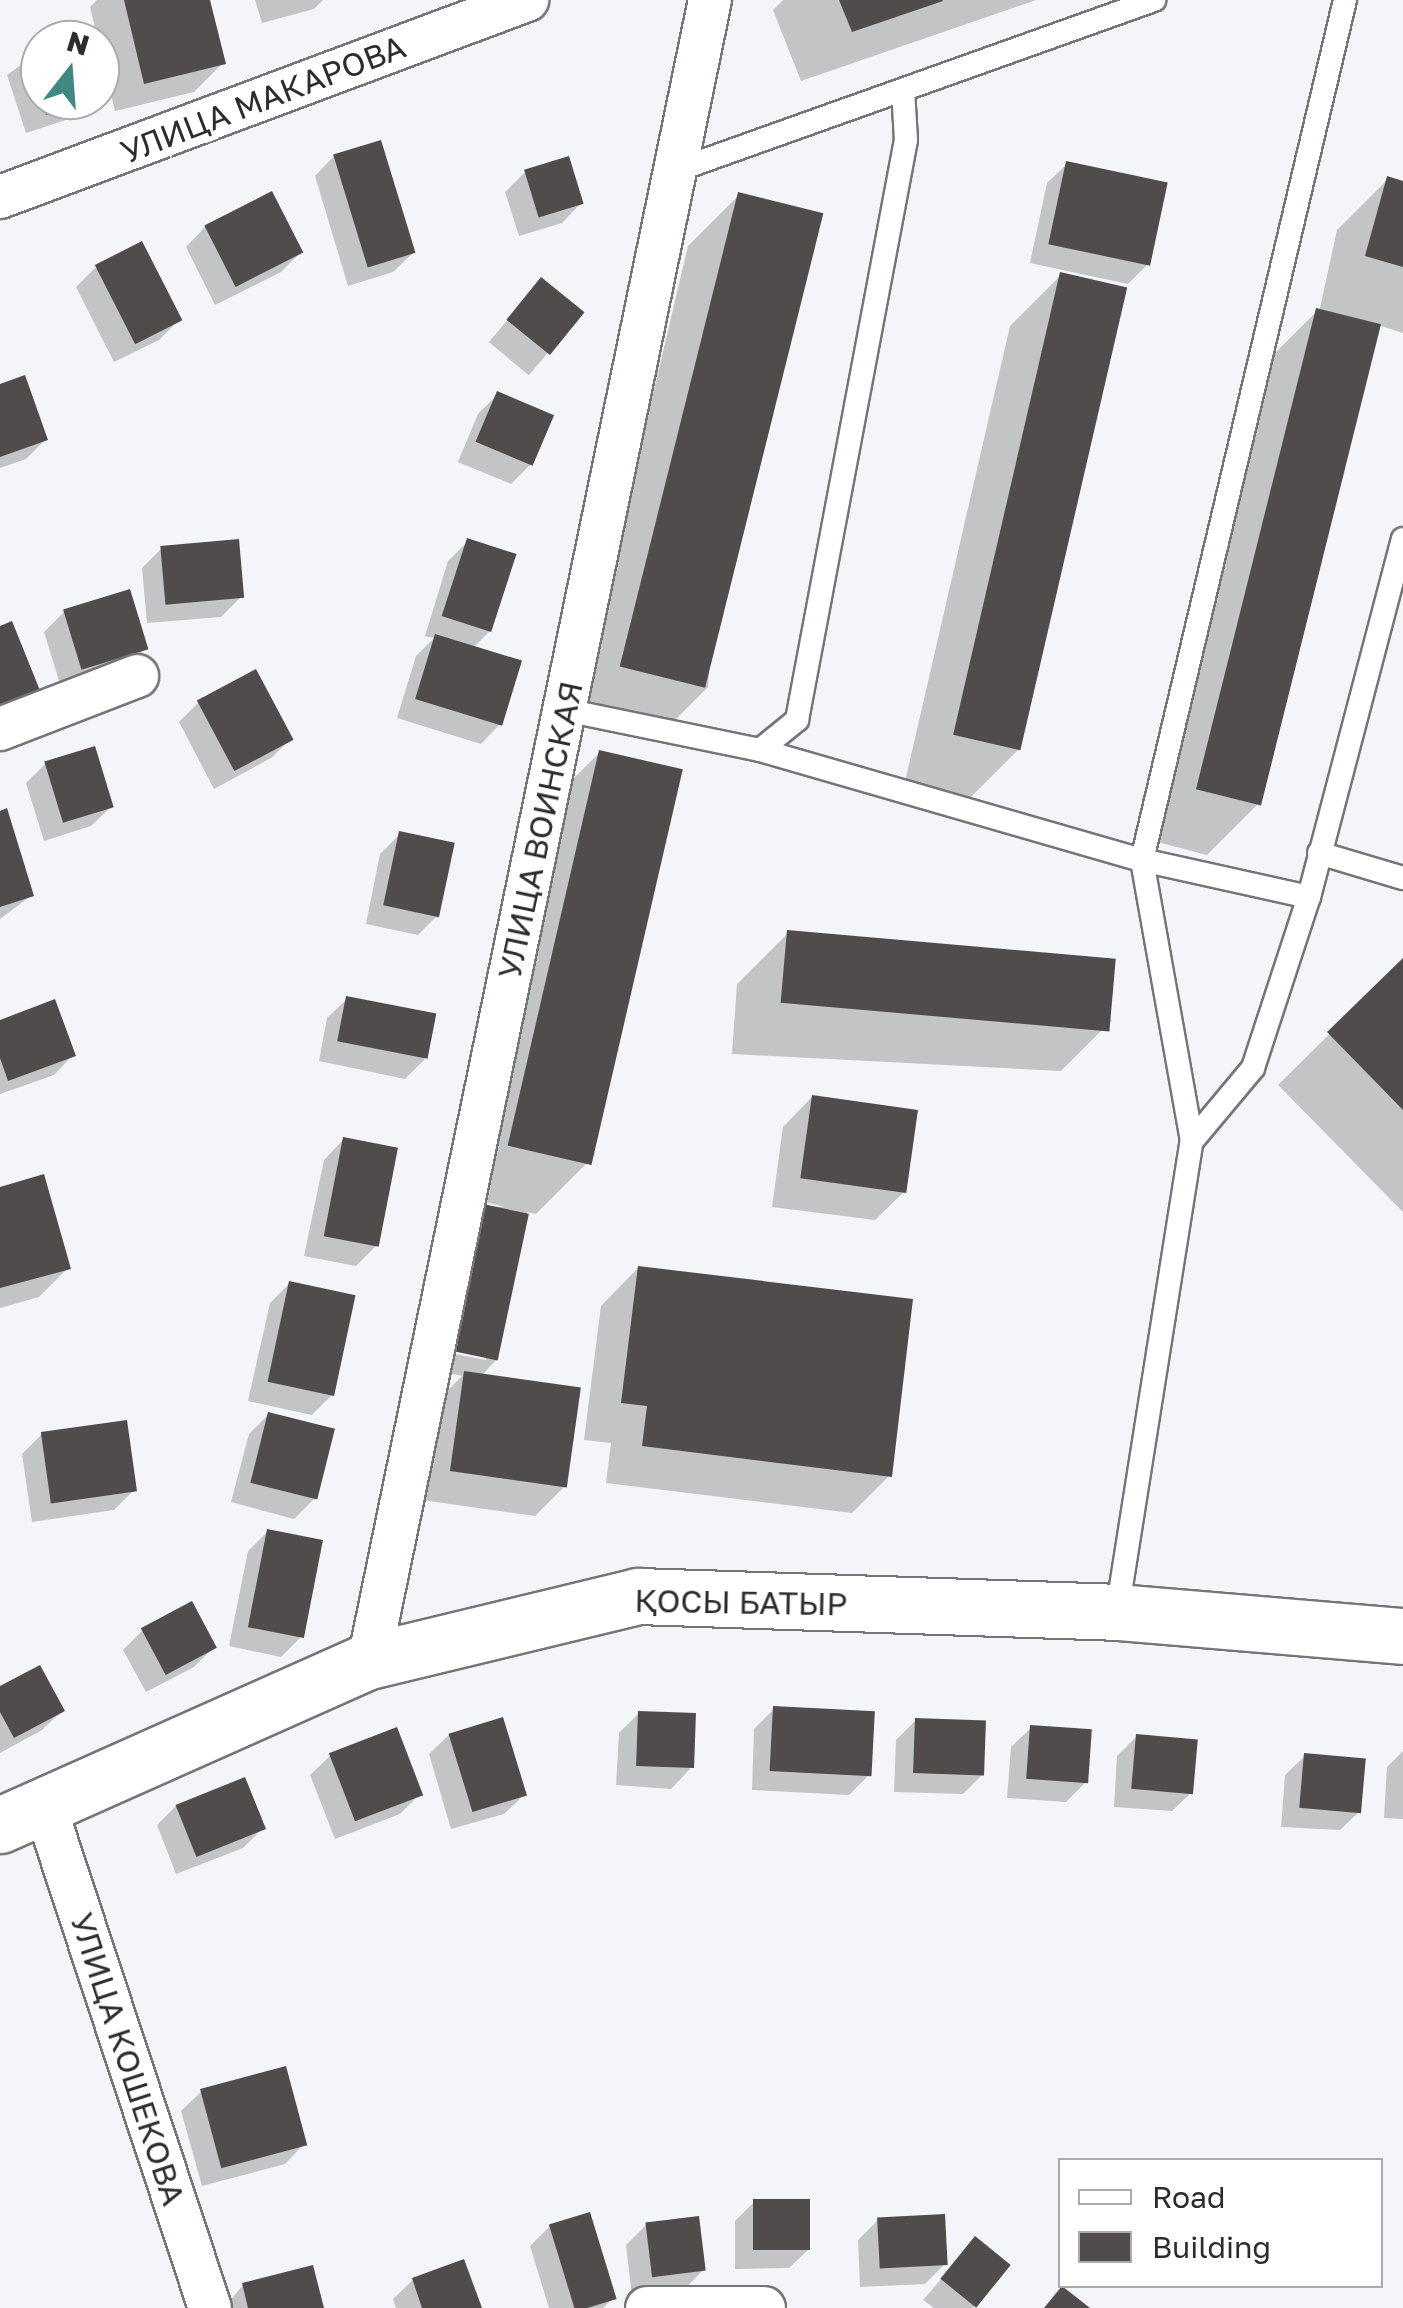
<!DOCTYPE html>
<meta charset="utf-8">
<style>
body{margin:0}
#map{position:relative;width:1403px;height:2308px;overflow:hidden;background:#f4f5f8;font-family:"Golos Text",sans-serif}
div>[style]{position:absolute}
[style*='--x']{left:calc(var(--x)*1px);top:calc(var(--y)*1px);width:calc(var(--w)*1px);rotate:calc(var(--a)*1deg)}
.shadow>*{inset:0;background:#0003;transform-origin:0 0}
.building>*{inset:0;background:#4f4c4b;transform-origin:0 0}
.roads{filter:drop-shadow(2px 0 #747577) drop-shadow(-2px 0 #747577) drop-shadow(0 2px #747577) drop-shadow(0 -2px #747577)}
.service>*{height:22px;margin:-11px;padding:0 11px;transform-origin:11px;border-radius:11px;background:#fff}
.minor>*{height:42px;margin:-21px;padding:0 21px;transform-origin:21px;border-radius:21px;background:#fff}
.tertiary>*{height:55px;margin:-27.5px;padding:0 27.5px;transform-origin:27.5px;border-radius:27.5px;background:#fff}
span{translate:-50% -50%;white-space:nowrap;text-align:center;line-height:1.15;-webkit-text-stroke:10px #fff;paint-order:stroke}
.street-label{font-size:32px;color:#2b2c2d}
.legend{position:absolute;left:1058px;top:2158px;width:325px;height:130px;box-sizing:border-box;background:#fff;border:2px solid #aaabab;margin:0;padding:12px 18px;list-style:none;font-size:30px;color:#2b2c2d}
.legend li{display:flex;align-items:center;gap:20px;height:50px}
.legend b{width:50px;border:2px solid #aaabab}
.north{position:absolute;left:20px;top:20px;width:100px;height:100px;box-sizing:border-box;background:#fff;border:2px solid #aaabab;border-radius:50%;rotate:17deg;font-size:28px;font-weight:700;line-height:40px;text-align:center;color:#2b2c2d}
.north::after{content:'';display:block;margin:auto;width:35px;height:45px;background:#418882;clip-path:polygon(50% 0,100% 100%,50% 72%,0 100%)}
</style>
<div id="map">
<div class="shadow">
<div style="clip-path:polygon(97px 0,208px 0,223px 63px,194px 92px,115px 111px,90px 7px)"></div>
<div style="clip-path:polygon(255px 0,323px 0,314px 9px,262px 23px)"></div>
<div style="clip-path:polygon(783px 0,1036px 0,801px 81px,773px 10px)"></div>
<div style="clip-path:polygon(40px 51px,40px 100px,92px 100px,75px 117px,26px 133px,7px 75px)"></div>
<div style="clip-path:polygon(334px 156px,413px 253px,393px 272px,348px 286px,315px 176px)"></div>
<div style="clip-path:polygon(1067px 164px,1148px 264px,1128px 284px,1030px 263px,1047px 183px)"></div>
<div style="clip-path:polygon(525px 172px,581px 203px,562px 223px,519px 236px,505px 192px)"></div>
<div style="clip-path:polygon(1388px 179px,1403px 184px,1403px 333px,1378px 325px,1258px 804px,1207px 855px,1146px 839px,1266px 362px,1320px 308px,1337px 230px)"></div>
<div style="clip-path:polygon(739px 195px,708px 687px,657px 738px,576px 719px,688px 246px)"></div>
<div style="clip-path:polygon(205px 227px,300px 253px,281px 272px,215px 305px,186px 247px)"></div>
<div style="clip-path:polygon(96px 267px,179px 320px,159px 340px,114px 362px,76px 287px)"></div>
<div style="clip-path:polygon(1061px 275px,1019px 749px,968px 800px,904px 786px,1010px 326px)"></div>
<div style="left:541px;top:280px;width:52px;height:81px;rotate:40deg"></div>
<div style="clip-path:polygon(0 387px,45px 440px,26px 459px,0 468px)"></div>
<div style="clip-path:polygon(498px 394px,531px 464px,511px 484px,458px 462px,478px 414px)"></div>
<div style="clip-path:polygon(468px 541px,491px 630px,473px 648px,500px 724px,481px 744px,397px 718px,416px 656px,434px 638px,425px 636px,448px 561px)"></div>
<div style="clip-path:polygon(161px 549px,241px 597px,221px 617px,147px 623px,142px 568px)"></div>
<div style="clip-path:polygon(64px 612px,146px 648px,126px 668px,61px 687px,44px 632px)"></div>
<div style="clip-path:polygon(198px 703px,291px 739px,271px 758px,214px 789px,179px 722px)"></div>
<div style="clip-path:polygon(evenodd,599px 753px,680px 772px,587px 1163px,536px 1214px,527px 1212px,497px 1359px,481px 1376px,578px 1389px,564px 1487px,535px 1516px,422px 1500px,435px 1403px,462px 1376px,430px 1369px,459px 1226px,479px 1206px,505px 1207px,457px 1195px,548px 804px,599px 753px,436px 1345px,486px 1355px,486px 1360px,435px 1350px,436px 1345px)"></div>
<div style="clip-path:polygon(46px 763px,111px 807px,91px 826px,44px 841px,26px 783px)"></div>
<div style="clip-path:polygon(0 813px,32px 895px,0 919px)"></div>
<div style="clip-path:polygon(400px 834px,438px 915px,418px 935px,366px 924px,380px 854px)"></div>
<div style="clip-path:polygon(788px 933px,1112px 1020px,1061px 1071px,732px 1054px,737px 984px)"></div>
<div style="clip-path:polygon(1403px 961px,1403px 1212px,1278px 1085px)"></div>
<div style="clip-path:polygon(347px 999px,425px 1059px,405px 1079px,319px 1061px,327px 1018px)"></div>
<div style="clip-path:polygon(0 1022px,73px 1055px,54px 1075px,0 1094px)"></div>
<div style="clip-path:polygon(812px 1097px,905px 1191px,875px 1220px,772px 1207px,783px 1127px)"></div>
<div style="clip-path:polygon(343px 1140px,376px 1246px,356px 1266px,304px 1256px,324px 1160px)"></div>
<div style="clip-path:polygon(0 1190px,68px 1268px,39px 1297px,0 1308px)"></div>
<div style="clip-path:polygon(638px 1268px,889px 1476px,852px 1513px,606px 1483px,611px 1443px,584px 1440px,601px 1306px)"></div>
<div style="clip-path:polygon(290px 1283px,332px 1395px,312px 1415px,248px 1401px,270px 1303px)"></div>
<div style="clip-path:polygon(269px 1414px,314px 1499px,294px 1519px,231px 1502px,249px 1434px)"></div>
<div style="clip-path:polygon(42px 1434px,134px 1490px,114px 1510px,32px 1522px,22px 1454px)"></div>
<div style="clip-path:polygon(268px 1531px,301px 1637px,281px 1657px,229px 1646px,248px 1551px)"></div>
<div style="clip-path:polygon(143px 1630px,214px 1647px,194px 1667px,146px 1692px,123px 1650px)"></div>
<div style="clip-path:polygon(0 1689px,62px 1711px,42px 1730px,0 1753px)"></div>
<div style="clip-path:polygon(774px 1709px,869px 1775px,849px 1795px,752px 1790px,754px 1729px)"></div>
<div style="clip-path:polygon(639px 1713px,690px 1769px,671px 1789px,616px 1785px,619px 1733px)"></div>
<div style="clip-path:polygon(916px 1720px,982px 1775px,963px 1794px,894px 1792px,896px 1740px)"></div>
<div style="clip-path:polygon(1031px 1728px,1086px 1782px,1066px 1802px,1007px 1798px,1011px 1747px)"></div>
<div style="clip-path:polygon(449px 1735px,524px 1795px,504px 1814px,451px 1829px,429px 1754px)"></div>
<div style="clip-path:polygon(1137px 1736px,1192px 1792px,1172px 1811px,1114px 1807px,1117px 1756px)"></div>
<div style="clip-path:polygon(1403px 1751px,1403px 1819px,1384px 1818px,1387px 1767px)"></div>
<div style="clip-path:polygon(330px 1756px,420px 1794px,400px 1814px,335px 1839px,310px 1775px)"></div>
<div style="clip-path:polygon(1305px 1756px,1360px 1811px,1340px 1830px,1281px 1827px,1285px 1775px)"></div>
<div style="clip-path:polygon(176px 1806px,263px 1828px,243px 1848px,176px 1874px,157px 1825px)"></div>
<div style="clip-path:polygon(201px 2092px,304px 2144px,285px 2164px,202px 2186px,181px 2111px)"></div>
<div style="clip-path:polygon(754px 2202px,809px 2249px,789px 2268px,735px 2269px,735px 2221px)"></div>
<div style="clip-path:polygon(878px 2220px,945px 2264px,925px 2284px,860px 2287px,858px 2240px)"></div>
<div style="clip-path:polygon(646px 2225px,703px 2270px,684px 2290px,632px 2296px,626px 2245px)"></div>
<div style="clip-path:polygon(550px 2226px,613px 2298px,603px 2308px,549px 2308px,530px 2246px)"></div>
<div style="clip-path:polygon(975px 2240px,1008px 2266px,973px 2308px,934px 2308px,923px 2300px)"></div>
<div style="clip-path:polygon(413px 2280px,479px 2308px,396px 2308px,393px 2299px)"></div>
<div style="clip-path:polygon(243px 2285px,321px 2308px,224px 2308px)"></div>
</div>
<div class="building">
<div style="clip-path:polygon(124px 0,210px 0,226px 64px,144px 84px)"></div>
<div style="clip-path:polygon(839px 0,942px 0,943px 1px,852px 32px)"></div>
<div style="clip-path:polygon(40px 48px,40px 95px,39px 95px,25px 53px)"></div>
<div style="clip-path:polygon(41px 100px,90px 100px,90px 101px,46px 115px)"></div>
<div style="left:381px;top:140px;width:118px;height:50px;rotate:73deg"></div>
<div style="left:569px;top:156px;width:50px;height:47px;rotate:73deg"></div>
<div style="left:1066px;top:161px;width:104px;height:85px;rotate:12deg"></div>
<div style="clip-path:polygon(1387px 176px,1403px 181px,1403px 267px,1365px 256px)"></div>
<div style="left:272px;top:191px;width:69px;height:76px;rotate:63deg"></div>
<div style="left:738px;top:192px;width:88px;height:489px;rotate:14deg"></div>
<div style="left:142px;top:241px;width:89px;height:53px;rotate:63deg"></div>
<div style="left:1060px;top:272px;width:69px;height:475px;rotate:13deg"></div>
<div style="left:541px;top:277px;width:56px;height:55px;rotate:39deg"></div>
<div style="left:1316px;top:308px;width:67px;height:496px;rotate:14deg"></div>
<div style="clip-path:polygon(25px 375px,48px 440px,0 457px,0 384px)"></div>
<div style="left:497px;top:391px;width:62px;height:55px;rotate:23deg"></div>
<div style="left:467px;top:538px;width:52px;height:82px;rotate:18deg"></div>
<div style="left:239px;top:539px;width:59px;height:79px;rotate:85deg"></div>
<div style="left:130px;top:589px;width:63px;height:70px;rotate:73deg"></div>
<div style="clip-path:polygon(12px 621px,41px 693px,0 709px,0 626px)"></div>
<div style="left:435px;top:634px;width:91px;height:68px;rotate:17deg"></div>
<div style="left:256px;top:669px;width:80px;height:67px;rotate:62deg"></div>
<div style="left:95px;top:746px;width:64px;height:53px;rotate:73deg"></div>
<div style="left:599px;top:750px;width:86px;height:406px;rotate:13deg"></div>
<div style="clip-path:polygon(7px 808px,34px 896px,0 907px,0 811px)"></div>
<div style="left:399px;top:831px;width:57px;height:76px;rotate:12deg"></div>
<div style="left:787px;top:930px;width:330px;height:73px;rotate:5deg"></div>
<div style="clip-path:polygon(1403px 958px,1403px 1110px,1327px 1032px)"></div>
<div style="left:346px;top:996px;width:92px;height:46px;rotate:11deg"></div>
<div style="clip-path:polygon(55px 999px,76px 1056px,8px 1081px,0 1058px,0 1020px)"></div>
<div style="left:812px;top:1095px;width:107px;height:84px;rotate:8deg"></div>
<div style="left:343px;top:1137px;width:56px;height:101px;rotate:11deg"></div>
<div style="clip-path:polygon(44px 1174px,71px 1269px,0 1288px,0 1187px)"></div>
<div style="left:478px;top:1203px;width:52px;height:150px;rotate:12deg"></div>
<div style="clip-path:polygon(638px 1266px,913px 1299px,892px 1477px,642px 1446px,647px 1406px,621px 1403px)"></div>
<div style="left:289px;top:1281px;width:68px;height:103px;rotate:12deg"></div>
<div style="left:464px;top:1371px;width:118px;height:101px;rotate:8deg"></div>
<div style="left:268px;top:1412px;width:69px;height:73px;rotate:14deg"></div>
<div style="left:127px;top:1420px;width:72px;height:87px;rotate:82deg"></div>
<div style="left:267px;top:1529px;width:57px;height:100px;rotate:11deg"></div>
<div style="left:192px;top:1601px;width:53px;height:58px;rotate:62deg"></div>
<div style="clip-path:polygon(40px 1665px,65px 1711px,14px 1738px,0 1712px,0 1686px)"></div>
<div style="left:773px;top:1706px;width:102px;height:65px;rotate:3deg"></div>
<div style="left:638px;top:1711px;width:58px;height:55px;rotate:2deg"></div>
<div style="left:503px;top:1717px;width:82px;height:57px;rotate:73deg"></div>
<div style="left:915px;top:1718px;width:71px;height:55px;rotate:2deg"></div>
<div style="left:1030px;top:1725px;width:62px;height:54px;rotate:4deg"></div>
<div style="left:397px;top:1727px;width:73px;height:73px;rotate:69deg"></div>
<div style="left:1136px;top:1734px;width:62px;height:55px;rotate:5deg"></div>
<div style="left:1304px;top:1753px;width:62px;height:55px;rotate:5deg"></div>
<div style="left:245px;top:1777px;width:56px;height:75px;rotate:68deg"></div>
<div style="left:286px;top:2066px;width:82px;height:89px;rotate:75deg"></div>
<div style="left:753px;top:2199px;width:57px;height:51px"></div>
<div style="left:590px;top:2212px;width:91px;height:43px;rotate:73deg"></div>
<div style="left:945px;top:2214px;width:51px;height:68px;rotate:87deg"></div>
<div style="left:699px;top:2216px;width:55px;height:54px;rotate:83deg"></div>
<div style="left:975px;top:2236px;width:46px;height:55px;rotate:39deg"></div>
<div style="clip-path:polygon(464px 2259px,482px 2308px,422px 2308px,412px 2278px)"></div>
<div style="clip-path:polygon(313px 2265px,324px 2308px,248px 2308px,242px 2283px)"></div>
<div style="clip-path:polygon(1062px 2286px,1090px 2308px,1044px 2308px)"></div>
</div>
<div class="roads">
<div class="service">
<div style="--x:675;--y:171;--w:509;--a:-19.65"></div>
<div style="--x:565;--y:710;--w:199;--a:11.6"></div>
<div style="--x:760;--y:750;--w:48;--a:-39"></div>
<div style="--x:797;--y:720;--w:590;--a:-79.36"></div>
<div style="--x:906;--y:140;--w:50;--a:-93.4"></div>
<div style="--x:760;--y:750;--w:398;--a:16.1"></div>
<div style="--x:1142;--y:860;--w:171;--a:12.5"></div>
<div style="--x:1319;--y:853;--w:88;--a:16.6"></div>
<div style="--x:1192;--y:1141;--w:95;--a:-50.1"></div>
<div style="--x:1253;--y:1068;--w:180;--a:-71.9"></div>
<div style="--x:1309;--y:897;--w:370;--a:-75.3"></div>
<div style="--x:1117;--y:1612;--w:477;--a:-81"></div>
<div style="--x:1192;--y:1141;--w:285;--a:-100.1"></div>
<div style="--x:1142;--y:860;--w:884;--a:-76.72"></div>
</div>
<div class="minor">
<div style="--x:0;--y:197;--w:563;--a:-20.5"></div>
<div style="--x:0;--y:729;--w:147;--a:-21.1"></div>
<div style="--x:369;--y:1661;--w:1696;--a:-78.4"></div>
<div style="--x:46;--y:1810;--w:524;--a:71.77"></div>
<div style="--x:647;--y:2308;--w:117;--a:0"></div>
</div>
<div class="tertiary">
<div style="--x:0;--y:1825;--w:404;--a:-24"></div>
<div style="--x:369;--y:1661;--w:277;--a:-13.6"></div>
<div style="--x:638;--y:1596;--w:479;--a:1.9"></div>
<div style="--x:1117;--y:1612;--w:287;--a:4.8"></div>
</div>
</div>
<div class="street-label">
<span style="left:263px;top:99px;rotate:-21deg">УЛИЦА МАКАРОВА</span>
<span style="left:540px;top:830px;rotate:-78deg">УЛИЦА ВОИНСКАЯ</span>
<span style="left:741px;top:1602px;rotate:1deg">ҚОСЫ БАТЫР</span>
<span style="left:128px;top:2059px;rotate:72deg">УЛИЦА КОШЕКОВА</span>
</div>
<ul class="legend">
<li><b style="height:12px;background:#fff"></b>Road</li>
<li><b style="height:28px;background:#4f4c4b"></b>Building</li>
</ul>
<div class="north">N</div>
</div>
